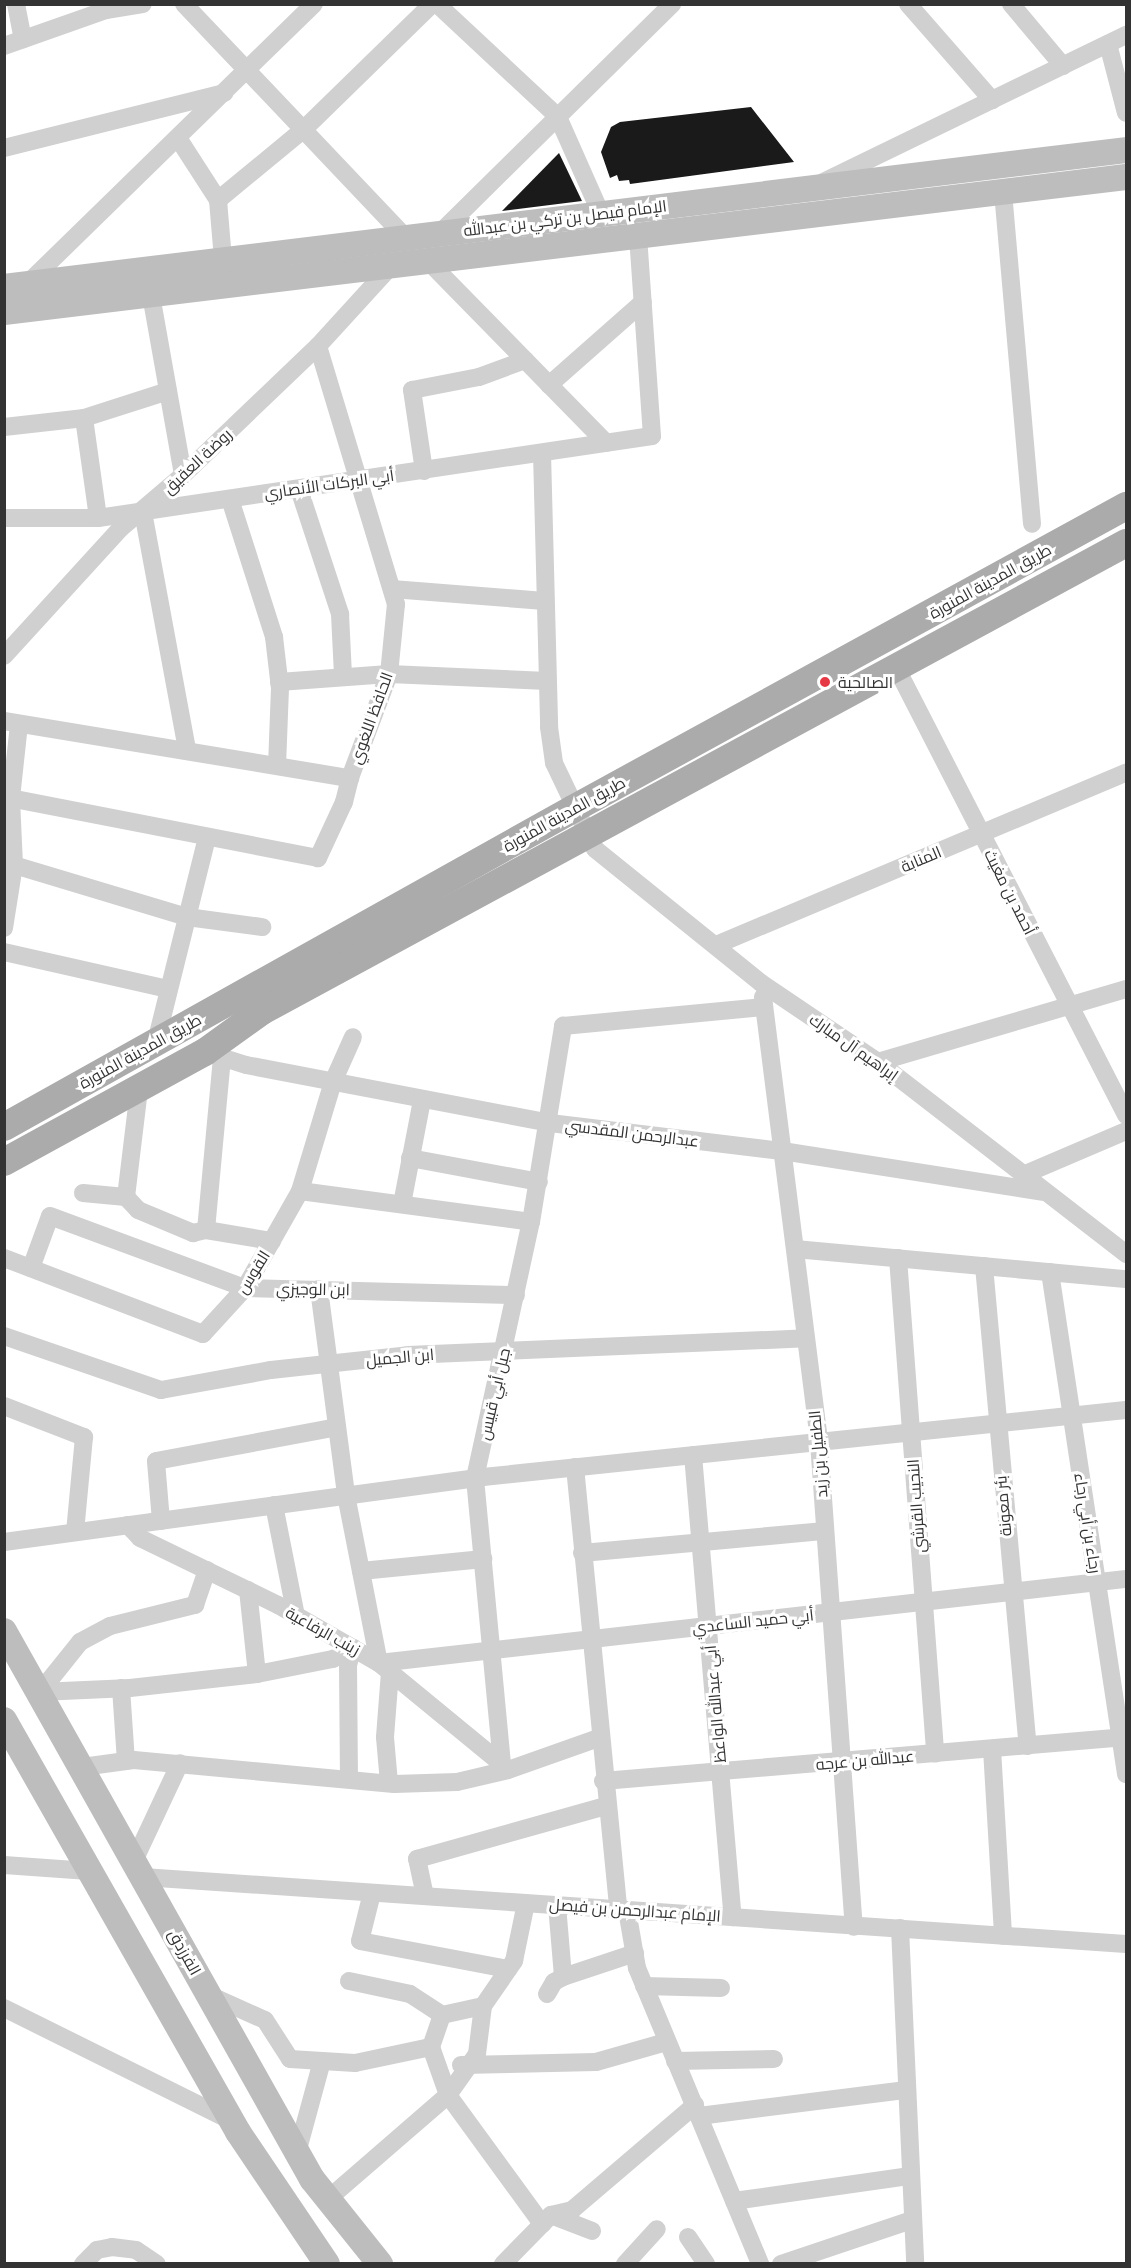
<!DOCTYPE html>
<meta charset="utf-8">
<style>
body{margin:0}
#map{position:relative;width:1131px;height:2268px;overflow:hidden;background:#fff;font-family:"Titillium Web",Cairo,sans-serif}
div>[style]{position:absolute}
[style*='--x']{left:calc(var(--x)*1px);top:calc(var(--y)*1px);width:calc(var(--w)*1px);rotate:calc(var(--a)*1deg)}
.building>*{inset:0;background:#1a1a1a}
.minor>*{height:18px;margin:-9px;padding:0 9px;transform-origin:9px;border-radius:9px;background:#d0d0d0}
.secondary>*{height:26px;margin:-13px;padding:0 13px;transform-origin:13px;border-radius:13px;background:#bdbdbd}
.primary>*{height:28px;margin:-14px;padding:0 14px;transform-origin:14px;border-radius:14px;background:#ababab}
.dots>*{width:16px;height:16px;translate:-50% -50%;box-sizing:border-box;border:3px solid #fff;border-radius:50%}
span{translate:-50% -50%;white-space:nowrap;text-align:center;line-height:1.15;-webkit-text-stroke:6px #fff;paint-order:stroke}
.street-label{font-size:16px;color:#333}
.poi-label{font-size:16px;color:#333}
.left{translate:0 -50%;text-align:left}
.frame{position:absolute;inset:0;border:6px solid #333;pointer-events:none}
</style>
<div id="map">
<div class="building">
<div style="clip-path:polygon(751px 107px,794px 162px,630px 184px,629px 180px,619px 181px,617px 175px,610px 178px,601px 152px,611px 127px,620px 122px)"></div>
<div style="clip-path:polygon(559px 153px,582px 201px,502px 211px)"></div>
</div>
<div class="minor">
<div style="--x:16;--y:4;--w:36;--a:79"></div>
<div style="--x:184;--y:4;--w:323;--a:46.5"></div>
<div style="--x:437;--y:4;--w:166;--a:43"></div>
<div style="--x:558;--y:117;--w:106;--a:66.1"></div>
<div style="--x:908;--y:4;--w:128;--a:48.8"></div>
<div style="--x:1011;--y:4;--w:81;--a:50"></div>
<div style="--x:1108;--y:44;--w:71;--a:75.4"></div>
<div style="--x:4;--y:46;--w:108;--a:-19.4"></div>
<div style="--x:106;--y:10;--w:37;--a:-9"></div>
<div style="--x:178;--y:138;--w:74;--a:57.2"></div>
<div style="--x:218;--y:200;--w:60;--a:85.2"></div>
<div style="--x:4;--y:148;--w:227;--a:-14"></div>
<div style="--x:823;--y:182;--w:337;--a:-25.9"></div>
<div style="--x:1003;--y:192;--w:333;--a:85"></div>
<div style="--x:218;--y:200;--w:110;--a:-39.5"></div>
<div style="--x:303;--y:130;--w:180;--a:-44.3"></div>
<div style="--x:440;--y:233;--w:326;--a:-44.6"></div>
<div style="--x:429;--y:262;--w:253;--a:45.6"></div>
<div style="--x:27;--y:284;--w:401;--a:-44.3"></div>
<div style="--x:151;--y:295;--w:183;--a:79.9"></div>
<div style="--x:318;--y:346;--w:270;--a:73.2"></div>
<div style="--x:396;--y:604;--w:70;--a:95.7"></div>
<div style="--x:389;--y:674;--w:111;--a:110.6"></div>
<div style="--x:549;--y:385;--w:125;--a:-41.4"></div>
<div style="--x:84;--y:418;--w:101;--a:82"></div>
<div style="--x:4;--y:427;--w:81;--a:-6.4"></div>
<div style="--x:84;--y:418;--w:88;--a:-17.8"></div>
<div style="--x:542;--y:453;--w:274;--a:88.5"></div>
<div style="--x:549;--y:727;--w:36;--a:82"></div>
<div style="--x:554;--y:763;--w:95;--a:64.5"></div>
<div style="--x:595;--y:849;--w:213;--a:38.9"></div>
<div style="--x:761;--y:983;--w:141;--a:34"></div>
<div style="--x:878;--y:1062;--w:314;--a:37.7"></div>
<div style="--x:424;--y:471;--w:82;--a:-98.4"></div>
<div style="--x:412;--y:390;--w:68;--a:-11"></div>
<div style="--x:479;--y:377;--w:49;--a:-20.3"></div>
<div style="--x:299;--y:489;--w:132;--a:71.8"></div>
<div style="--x:340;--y:614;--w:61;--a:87.2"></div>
<div style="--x:230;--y:499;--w:145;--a:72.3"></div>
<div style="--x:274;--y:637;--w:51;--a:83.3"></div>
<div style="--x:280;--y:688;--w:77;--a:92.2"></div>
<div style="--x:143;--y:512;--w:242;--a:79.5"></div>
<div style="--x:4;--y:518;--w:94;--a:0"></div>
<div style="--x:98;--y:518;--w:560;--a:-8.42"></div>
<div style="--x:652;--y:436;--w:198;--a:-94"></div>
<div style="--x:392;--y:589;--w:153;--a:4.5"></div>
<div style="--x:4;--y:656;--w:173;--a:-47.6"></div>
<div style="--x:121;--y:528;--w:82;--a:-40.5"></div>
<div style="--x:183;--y:475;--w:187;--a:-43.7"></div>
<div style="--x:318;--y:346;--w:108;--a:-47.6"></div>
<div style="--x:896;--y:667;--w:504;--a:62.82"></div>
<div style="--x:279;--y:682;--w:110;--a:-4.2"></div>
<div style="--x:389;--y:674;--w:158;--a:2.5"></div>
<div style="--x:4;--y:721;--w:351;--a:9.4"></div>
<div style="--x:350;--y:778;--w:25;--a:104"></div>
<div style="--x:344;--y:802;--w:62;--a:114.9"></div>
<div style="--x:318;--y:858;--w:320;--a:-169"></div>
<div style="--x:14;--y:865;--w:181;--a:16.7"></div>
<div style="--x:187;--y:917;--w:76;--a:7.6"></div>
<div style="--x:4;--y:928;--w:64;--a:-81"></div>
<div style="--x:14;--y:865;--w:67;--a:-92.6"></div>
<div style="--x:11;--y:798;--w:74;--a:-83.8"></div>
<div style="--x:716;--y:945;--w:445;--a:-22.8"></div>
<div style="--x:4;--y:952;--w:168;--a:12.7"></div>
<div style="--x:763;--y:997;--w:449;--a:82.8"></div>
<div style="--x:819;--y:1442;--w:486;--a:85.9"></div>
<div style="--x:156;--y:1042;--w:210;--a:-76"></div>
<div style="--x:205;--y:1052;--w:43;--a:17.6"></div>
<div style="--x:246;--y:1065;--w:309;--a:10.8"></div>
<div style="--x:550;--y:1123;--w:234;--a:6.9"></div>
<div style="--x:782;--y:1151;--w:264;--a:8.9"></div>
<div style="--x:878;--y:1062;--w:259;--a:-16.4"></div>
<div style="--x:410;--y:1158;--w:131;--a:10.5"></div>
<div style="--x:1023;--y:1175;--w:112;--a:-23.1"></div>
<div style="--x:300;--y:1191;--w:233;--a:7.6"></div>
<div style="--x:83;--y:1193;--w:43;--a:5.3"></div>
<div style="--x:126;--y:1197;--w:109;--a:-83.1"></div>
<div style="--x:126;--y:1197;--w:18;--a:47"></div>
<div style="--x:138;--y:1210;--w:60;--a:22.7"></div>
<div style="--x:193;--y:1233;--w:13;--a:-13"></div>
<div style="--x:206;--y:1230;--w:67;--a:9.5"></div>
<div style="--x:402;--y:1204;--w:106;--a:-79.1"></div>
<div style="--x:206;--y:1230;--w:173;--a:-84.7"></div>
<div style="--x:795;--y:1249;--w:332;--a:5.2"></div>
<div style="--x:4;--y:1258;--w:213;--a:20.9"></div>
<div style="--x:203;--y:1334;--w:62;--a:-47.6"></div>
<div style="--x:245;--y:1288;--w:112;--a:-60.4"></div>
<div style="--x:300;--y:1191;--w:114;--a:-73.2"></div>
<div style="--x:333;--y:1082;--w:49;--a:-66"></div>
<div style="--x:898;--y:1258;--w:497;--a:85.7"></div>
<div style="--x:984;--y:1266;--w:482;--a:84.8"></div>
<div style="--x:31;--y:1268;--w:55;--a:-69.9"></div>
<div style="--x:50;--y:1216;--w:208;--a:20.3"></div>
<div style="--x:245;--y:1288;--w:271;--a:1.5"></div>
<div style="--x:1050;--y:1272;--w:508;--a:81.39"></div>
<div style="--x:319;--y:1289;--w:208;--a:82.5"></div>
<div style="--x:346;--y:1495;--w:171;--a:78.9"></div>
<div style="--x:379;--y:1663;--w:752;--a:-6.42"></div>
<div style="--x:4;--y:1336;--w:166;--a:19"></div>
<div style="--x:161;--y:1390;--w:112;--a:-10.3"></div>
<div style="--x:271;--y:1370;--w:138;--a:-6.2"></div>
<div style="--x:408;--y:1355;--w:398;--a:-2.4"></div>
<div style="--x:4;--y:1406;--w:86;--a:21.2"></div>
<div style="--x:84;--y:1437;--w:95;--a:95.4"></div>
<div style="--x:693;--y:1455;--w:464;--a:85.1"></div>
<div style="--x:575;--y:1467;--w:444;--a:84.4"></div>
<div style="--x:274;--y:1505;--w:113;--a:78.8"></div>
<div style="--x:161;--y:1521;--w:60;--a:-94.8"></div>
<div style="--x:156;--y:1461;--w:184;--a:-10.6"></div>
<div style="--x:128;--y:1525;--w:18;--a:47"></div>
<div style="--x:140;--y:1538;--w:153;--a:25.9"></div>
<div style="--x:278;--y:1605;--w:116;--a:29.9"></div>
<div style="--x:379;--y:1663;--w:159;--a:39.4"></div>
<div style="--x:4;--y:1542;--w:483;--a:-7.7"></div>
<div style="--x:483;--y:1477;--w:646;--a:-5.95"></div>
<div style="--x:582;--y:1553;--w:244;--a:-5.2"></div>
<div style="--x:361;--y:1571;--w:123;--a:-5.6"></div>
<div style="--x:248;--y:1590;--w:84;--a:83.9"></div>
<div style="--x:121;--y:1688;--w:73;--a:86.1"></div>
<div style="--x:40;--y:1692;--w:90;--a:-2.5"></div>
<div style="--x:130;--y:1688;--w:128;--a:-6.3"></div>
<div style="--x:257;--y:1674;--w:77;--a:-11.2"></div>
<div style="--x:333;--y:1659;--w:23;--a:-29"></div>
<div style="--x:40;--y:1692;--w:64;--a:-51.3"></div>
<div style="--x:80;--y:1642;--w:34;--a:-28"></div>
<div style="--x:110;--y:1626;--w:88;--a:-13.9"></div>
<div style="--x:195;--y:1605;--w:37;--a:-71"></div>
<div style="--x:992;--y:1749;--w:187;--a:86.6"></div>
<div style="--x:502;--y:1764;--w:287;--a:-95.4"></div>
<div style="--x:475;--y:1478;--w:262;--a:-77.7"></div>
<div style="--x:531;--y:1222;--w:199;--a:-80.7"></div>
<div style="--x:563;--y:1026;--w:202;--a:-5.4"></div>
<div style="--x:82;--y:1767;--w:52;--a:-7.7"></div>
<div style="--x:134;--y:1760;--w:261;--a:5.3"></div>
<div style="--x:394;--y:1784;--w:63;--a:-1.8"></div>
<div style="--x:457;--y:1782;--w:52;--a:-13.2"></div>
<div style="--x:508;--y:1770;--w:96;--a:-19.4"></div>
<div style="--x:349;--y:1779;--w:114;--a:-90.5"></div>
<div style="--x:348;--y:1665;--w:18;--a:-74"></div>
<div style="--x:603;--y:1781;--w:525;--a:-4.81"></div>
<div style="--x:389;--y:1783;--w:46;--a:-95"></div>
<div style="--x:385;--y:1737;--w:65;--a:-85.6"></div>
<div style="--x:134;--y:1861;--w:108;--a:-64.9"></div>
<div style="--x:4;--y:1865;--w:85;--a:4"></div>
<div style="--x:143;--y:1877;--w:985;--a:3.9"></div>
<div style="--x:372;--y:1893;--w:49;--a:104"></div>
<div style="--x:360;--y:1941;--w:151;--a:10.7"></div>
<div style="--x:425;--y:1896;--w:38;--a:-102"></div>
<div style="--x:417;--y:1859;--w:196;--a:-15.7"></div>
<div style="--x:557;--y:1905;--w:72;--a:85.2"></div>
<div style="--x:563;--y:1977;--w:76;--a:-18.4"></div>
<div style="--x:627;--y:1910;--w:59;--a:80.2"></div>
<div style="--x:637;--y:1968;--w:321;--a:67.4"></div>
<div style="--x:900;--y:1928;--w:336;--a:87.4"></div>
<div style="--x:349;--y:1981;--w:62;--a:12"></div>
<div style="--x:410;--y:1994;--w:38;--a:33"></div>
<div style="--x:442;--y:2015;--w:42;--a:-12.4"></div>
<div style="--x:644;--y:1986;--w:77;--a:1.5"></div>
<div style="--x:547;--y:1994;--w:14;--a:-60"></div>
<div style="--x:554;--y:1982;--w:10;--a:-29"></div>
<div style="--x:209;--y:1995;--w:61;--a:24.1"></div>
<div style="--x:265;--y:2020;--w:46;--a:57.3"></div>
<div style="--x:290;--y:2059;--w:65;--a:3.5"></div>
<div style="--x:355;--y:2063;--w:78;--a:-11.9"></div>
<div style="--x:4;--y:2008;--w:254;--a:26.4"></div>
<div style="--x:442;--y:2015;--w:34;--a:109"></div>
<div style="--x:431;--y:2047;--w:51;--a:70.5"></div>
<div style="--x:448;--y:2095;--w:160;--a:53.9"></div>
<div style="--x:675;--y:2061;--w:99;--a:-1.2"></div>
<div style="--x:461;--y:2065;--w:135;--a:-1.3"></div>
<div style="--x:596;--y:2062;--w:73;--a:-15.9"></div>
<div style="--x:699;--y:2116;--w:209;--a:-7.2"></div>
<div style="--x:297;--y:2153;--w:95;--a:-74.8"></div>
<div style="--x:328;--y:2199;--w:159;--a:-40.9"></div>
<div style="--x:448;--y:2095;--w:50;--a:-54.7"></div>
<div style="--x:477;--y:2054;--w:48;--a:-82.9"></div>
<div style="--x:483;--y:2006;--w:55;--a:-55.4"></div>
<div style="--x:514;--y:1961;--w:59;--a:-78.3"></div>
<div style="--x:734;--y:2201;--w:178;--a:-8.1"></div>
<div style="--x:551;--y:2215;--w:44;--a:21.3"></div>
<div style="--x:688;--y:2237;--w:32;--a:56"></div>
<div style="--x:83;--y:2264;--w:20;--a:-45"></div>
<div style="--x:97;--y:2250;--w:15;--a:-11"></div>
<div style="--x:112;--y:2247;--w:24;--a:7"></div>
<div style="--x:136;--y:2250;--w:25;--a:34"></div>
<div style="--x:503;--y:2264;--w:69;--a:-45.6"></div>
<div style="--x:551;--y:2215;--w:22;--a:-13"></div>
<div style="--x:572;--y:2210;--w:162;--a:-40.5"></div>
<div style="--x:625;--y:2264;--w:47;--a:-47.6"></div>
<div style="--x:781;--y:2264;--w:138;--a:-18.6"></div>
</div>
<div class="secondary">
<div style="--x:4;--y:287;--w:1130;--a:-6.96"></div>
<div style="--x:4;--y:312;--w:1130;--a:-6.86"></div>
<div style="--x:4;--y:1631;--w:629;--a:60.66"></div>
<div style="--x:312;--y:2179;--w:109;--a:51.3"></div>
<div style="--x:4;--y:1720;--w:474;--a:60.4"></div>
<div style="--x:238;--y:2132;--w:159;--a:56"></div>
</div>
<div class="primary">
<div style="--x:4;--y:1127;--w:652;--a:-29.2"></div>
<div style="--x:573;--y:809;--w:631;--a:-28.72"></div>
<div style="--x:4;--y:1162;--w:229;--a:-28.7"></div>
<div style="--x:205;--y:1052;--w:70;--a:-35.7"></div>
<div style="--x:262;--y:1011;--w:983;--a:-28.44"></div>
</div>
<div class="dots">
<div style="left:825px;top:682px;background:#e63946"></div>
</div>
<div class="street-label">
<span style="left:565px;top:218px;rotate:-7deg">الإمام فيصل بن تركي بن عبدالله</span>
<span style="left:197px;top:461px;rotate:-43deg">روضة العقيق</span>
<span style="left:329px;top:484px;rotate:-8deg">أبي البركات الأنصاري</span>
<span style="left:990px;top:581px;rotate:-29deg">طريق المدينة المنورة</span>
<span style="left:371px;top:718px;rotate:-70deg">الحافظ اللغوي</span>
<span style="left:564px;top:814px;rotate:-29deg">طريق المدينة المنورة</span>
<span style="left:921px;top:859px;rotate:-23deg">المنابة</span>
<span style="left:1010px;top:892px;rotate:63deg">أحمد بن مغيث</span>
<span style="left:854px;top:1047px;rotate:35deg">إبراهيم آل مبارك</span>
<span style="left:140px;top:1051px;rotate:-29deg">طريق المدينة المنورة</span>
<span style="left:632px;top:1133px;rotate:7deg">عبدالرحمن المقدسي</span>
<span style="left:253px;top:1272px;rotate:-58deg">القوس</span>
<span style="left:313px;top:1289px;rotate:1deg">ابن الوجيزي</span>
<span style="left:400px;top:1357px;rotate:-5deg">ابن الجميل</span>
<span style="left:494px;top:1394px;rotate:-77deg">جبل أبي قبيس</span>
<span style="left:818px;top:1454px;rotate:-95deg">الطفيل بن زيد</span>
<span style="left:916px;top:1506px;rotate:-94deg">النجيب القرشي</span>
<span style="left:1003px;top:1506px;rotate:-95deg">بئر معونة</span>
<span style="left:1088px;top:1523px;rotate:81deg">رجاء بن أبي رجاء</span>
<span style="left:753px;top:1621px;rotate:-6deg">أبي حميد الساعدي</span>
<span style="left:323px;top:1631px;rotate:29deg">زينب الرفاعية</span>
<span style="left:715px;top:1704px;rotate:-95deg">أبي عبدالله الواعظ</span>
<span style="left:865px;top:1760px;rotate:-5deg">عبدالله بن عرجه</span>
<span style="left:635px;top:1910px;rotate:4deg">الإمام عبدالرحمن بن فيصل</span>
<span style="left:185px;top:1952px;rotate:61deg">الفرزدق</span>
</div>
<div class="poi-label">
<span class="left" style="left:838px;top:682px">الصالحية</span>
</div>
<div class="frame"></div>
</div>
